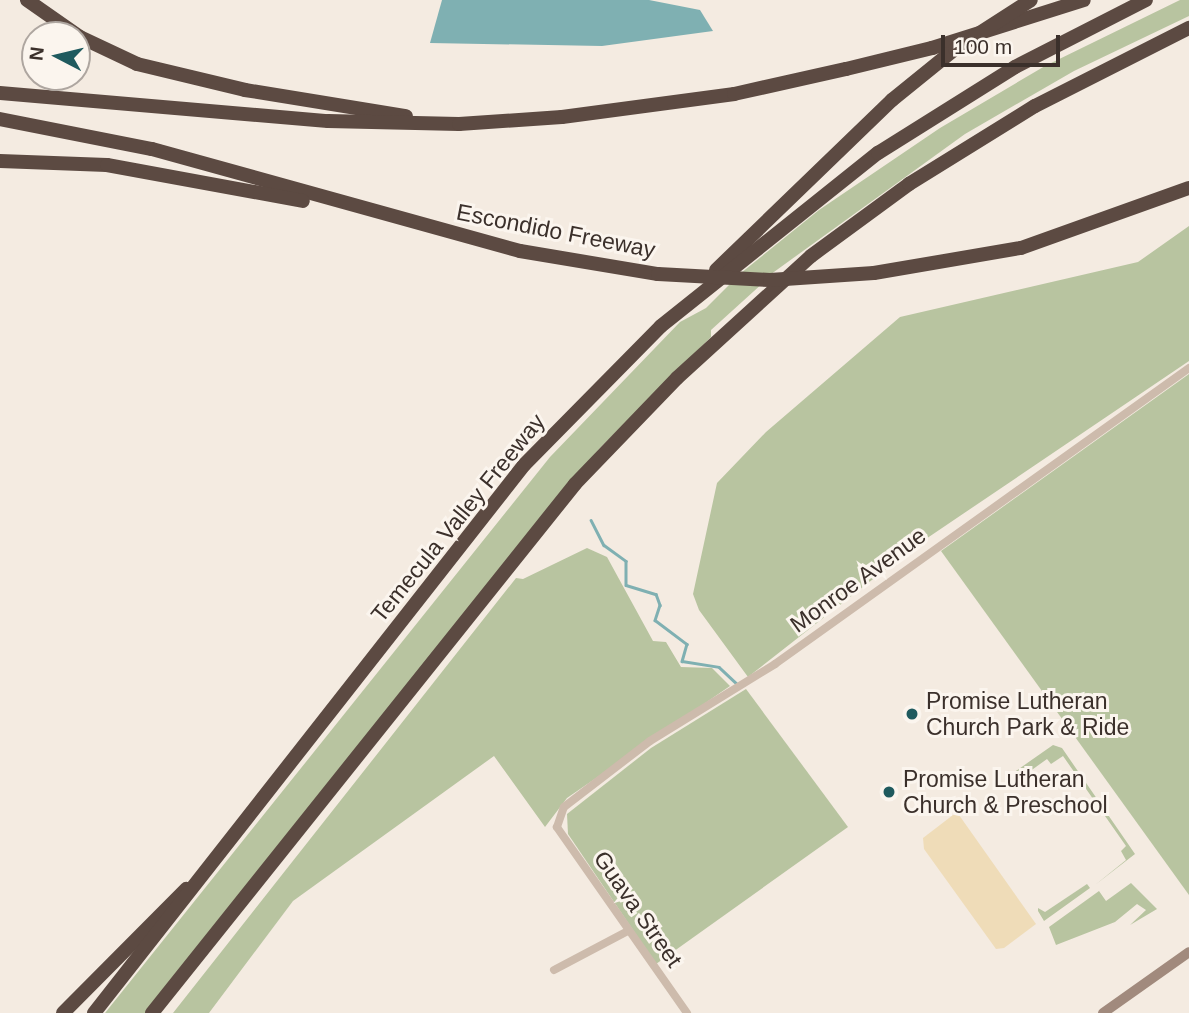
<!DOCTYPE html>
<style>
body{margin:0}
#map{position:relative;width:1189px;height:1013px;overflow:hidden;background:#f4ebe1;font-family:Arial,sans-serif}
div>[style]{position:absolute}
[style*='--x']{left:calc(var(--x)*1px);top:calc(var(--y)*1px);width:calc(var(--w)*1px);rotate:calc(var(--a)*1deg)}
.green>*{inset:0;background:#b8c4a0}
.sand>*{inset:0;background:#efdcb8}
.water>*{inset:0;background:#7fb0b2}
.stream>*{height:2.5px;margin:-1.25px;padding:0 1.25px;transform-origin:1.25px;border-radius:1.25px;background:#7fb0b2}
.street>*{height:8px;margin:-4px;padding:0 4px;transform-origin:4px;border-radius:4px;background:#cdbbac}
.secondary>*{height:10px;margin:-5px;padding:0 5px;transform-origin:5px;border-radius:5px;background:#a18a7d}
.highway>*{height:14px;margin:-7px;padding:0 7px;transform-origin:7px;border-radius:7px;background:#5c4a42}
.highway-bridge>*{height:14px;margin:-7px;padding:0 7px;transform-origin:7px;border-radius:7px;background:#5c4a42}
.dots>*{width:19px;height:19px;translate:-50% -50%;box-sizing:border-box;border:4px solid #fbf5ee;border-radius:50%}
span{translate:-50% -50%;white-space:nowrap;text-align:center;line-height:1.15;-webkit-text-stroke:6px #fbf5ee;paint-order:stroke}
.street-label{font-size:23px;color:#3b302b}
.poi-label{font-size:23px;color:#3b302b}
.left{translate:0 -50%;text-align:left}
.north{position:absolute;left:21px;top:21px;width:70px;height:70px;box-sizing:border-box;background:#fbf5ee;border:2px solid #aea6a0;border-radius:50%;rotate:277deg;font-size:19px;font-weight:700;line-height:28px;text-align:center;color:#3b302b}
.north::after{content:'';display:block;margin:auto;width:24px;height:32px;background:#1f5a5e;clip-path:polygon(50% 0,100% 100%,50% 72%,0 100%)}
.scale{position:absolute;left:941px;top:35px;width:119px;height:32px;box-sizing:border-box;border:4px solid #3b302b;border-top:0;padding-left:9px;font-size:21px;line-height:24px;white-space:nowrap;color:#3b302b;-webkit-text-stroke:5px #fbf5ee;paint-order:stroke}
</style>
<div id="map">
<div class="green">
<div style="clip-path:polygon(1180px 0,1189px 0,1189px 16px,1074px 71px,965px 134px,767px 277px,736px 277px,819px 210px,940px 128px,1045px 66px)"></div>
<div style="clip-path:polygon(1189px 226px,1189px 361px,914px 547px,748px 677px,699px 610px,693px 594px,717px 483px,766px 432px,900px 317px,1138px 262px)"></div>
<div style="clip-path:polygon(765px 281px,711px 330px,711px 337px,600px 448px,545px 512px,146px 1013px,105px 1013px,550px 457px,680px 322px,706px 308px,731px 283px)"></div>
<div style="clip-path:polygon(1189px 374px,1189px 895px,941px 551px)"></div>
<div style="clip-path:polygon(587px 548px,607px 557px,653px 641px,666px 642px,681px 667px,712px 668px,730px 686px,567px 798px,545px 827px,494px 756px,293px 901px,209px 1013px,173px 1013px,516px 578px,523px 579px)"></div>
<div style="clip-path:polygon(746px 689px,848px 827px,656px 964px,568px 834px,567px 814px,651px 748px)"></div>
<div style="clip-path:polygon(1053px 745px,1062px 748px,1135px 854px,1095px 885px,1126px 860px,1121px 851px,1126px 846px,1063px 756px,1051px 764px,1047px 759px,1022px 777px,1022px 785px,1013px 773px)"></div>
<div style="clip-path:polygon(1131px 883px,1157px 909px,1130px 925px,1146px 910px,1137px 904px,1115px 922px,1056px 945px,1049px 927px,1099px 891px,1106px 901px)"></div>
<div style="clip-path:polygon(1087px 884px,1090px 888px,1044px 921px,1038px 911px,1038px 908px,1045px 912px)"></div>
</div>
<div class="sand">
<div style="clip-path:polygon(953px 815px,959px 815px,1036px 924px,1004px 948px,996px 949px,924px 849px,923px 838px)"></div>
</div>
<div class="water">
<div style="clip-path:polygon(442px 0,649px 0,700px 10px,713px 31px,602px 46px,430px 43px)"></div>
</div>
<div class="stream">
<div style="--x:591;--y:520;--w:28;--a:63"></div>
<div style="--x:604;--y:545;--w:27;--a:36"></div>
<div style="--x:626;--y:561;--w:24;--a:90"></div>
<div style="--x:626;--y:585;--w:31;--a:17"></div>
<div style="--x:656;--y:594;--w:12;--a:70"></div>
<div style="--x:660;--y:605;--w:16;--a:108"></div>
<div style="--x:655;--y:620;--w:40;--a:37"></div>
<div style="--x:687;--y:644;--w:18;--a:106"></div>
<div style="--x:682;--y:661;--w:37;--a:9"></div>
<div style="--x:719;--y:667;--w:25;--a:43"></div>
</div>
<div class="street">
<div style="--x:554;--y:970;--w:84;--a:-27.8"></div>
<div style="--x:687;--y:1013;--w:227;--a:-125"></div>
<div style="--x:557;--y:827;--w:21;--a:-71"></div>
<div style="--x:564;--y:807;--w:108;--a:-37.5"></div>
<div style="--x:650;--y:741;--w:147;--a:-31.6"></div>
<div style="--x:775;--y:664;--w:509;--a:-35.56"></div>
</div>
<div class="secondary">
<div style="--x:1103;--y:1013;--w:105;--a:-35.3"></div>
</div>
<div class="highway">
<div style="--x:27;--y:0;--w:65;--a:34.9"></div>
<div style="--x:80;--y:37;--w:63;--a:25.3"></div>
<div style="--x:137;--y:64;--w:111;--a:13.5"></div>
<div style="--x:245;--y:90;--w:163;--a:9.2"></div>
<div style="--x:0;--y:93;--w:329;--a:4.9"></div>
<div style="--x:328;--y:121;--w:131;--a:1.3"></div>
<div style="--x:459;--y:124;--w:103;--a:-3.9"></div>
<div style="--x:562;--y:117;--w:174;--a:-7.6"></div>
<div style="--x:734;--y:94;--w:115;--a:-12.6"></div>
<div style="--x:846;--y:69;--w:89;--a:-13.7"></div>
<div style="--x:932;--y:48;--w:159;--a:-17.5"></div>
<div style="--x:0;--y:119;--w:155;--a:11.2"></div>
<div style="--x:152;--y:149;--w:382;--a:15.5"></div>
<div style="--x:520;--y:251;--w:140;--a:9.5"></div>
<div style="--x:0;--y:161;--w:107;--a:2.1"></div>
<div style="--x:107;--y:165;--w:199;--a:10.4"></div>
<div style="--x:716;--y:270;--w:245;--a:-44"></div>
<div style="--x:874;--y:273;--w:149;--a:-9.7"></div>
<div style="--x:1021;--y:248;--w:178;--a:-19.7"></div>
<div style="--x:63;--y:1013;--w:175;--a:-45.2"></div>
<div style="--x:94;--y:1013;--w:697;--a:-51.88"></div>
<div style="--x:524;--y:465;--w:195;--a:-45.4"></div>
<div style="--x:661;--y:326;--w:278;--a:-38.6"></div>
<div style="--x:878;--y:153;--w:162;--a:-32.1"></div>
<div style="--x:1015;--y:67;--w:147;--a:-27.1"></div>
<div style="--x:152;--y:1013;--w:677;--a:-51.35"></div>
<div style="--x:575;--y:484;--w:147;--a:-46.1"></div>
<div style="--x:677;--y:378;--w:181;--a:-42.3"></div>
<div style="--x:811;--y:256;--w:122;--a:-36.3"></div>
<div style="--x:909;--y:184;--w:148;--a:-31.8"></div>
<div style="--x:1035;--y:106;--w:173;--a:-26.9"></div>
</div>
<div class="highway-bridge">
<div style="--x:892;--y:100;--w:81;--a:-39"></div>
<div style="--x:955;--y:49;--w:90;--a:-32.8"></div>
<div style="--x:658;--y:274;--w:112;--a:3.1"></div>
<div style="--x:770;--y:280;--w:104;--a:-3.9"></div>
</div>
<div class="dots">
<div style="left:912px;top:714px;background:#1f5a5e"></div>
<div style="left:889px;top:792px;background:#1f5a5e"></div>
</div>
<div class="street-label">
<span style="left:556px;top:231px;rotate:11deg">Escondido Freeway</span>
<span style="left:458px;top:518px;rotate:-51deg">Temecula Valley Freeway</span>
<span style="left:858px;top:580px;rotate:-36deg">Monroe Avenue</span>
<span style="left:638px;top:909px;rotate:55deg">Guava Street</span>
</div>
<div class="poi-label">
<span class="left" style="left:926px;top:714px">Promise Lutheran<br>Church Park &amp; Ride</span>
<span class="left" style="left:903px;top:792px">Promise Lutheran<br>Church &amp; Preschool</span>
</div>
<div class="north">N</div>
<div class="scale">100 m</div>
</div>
